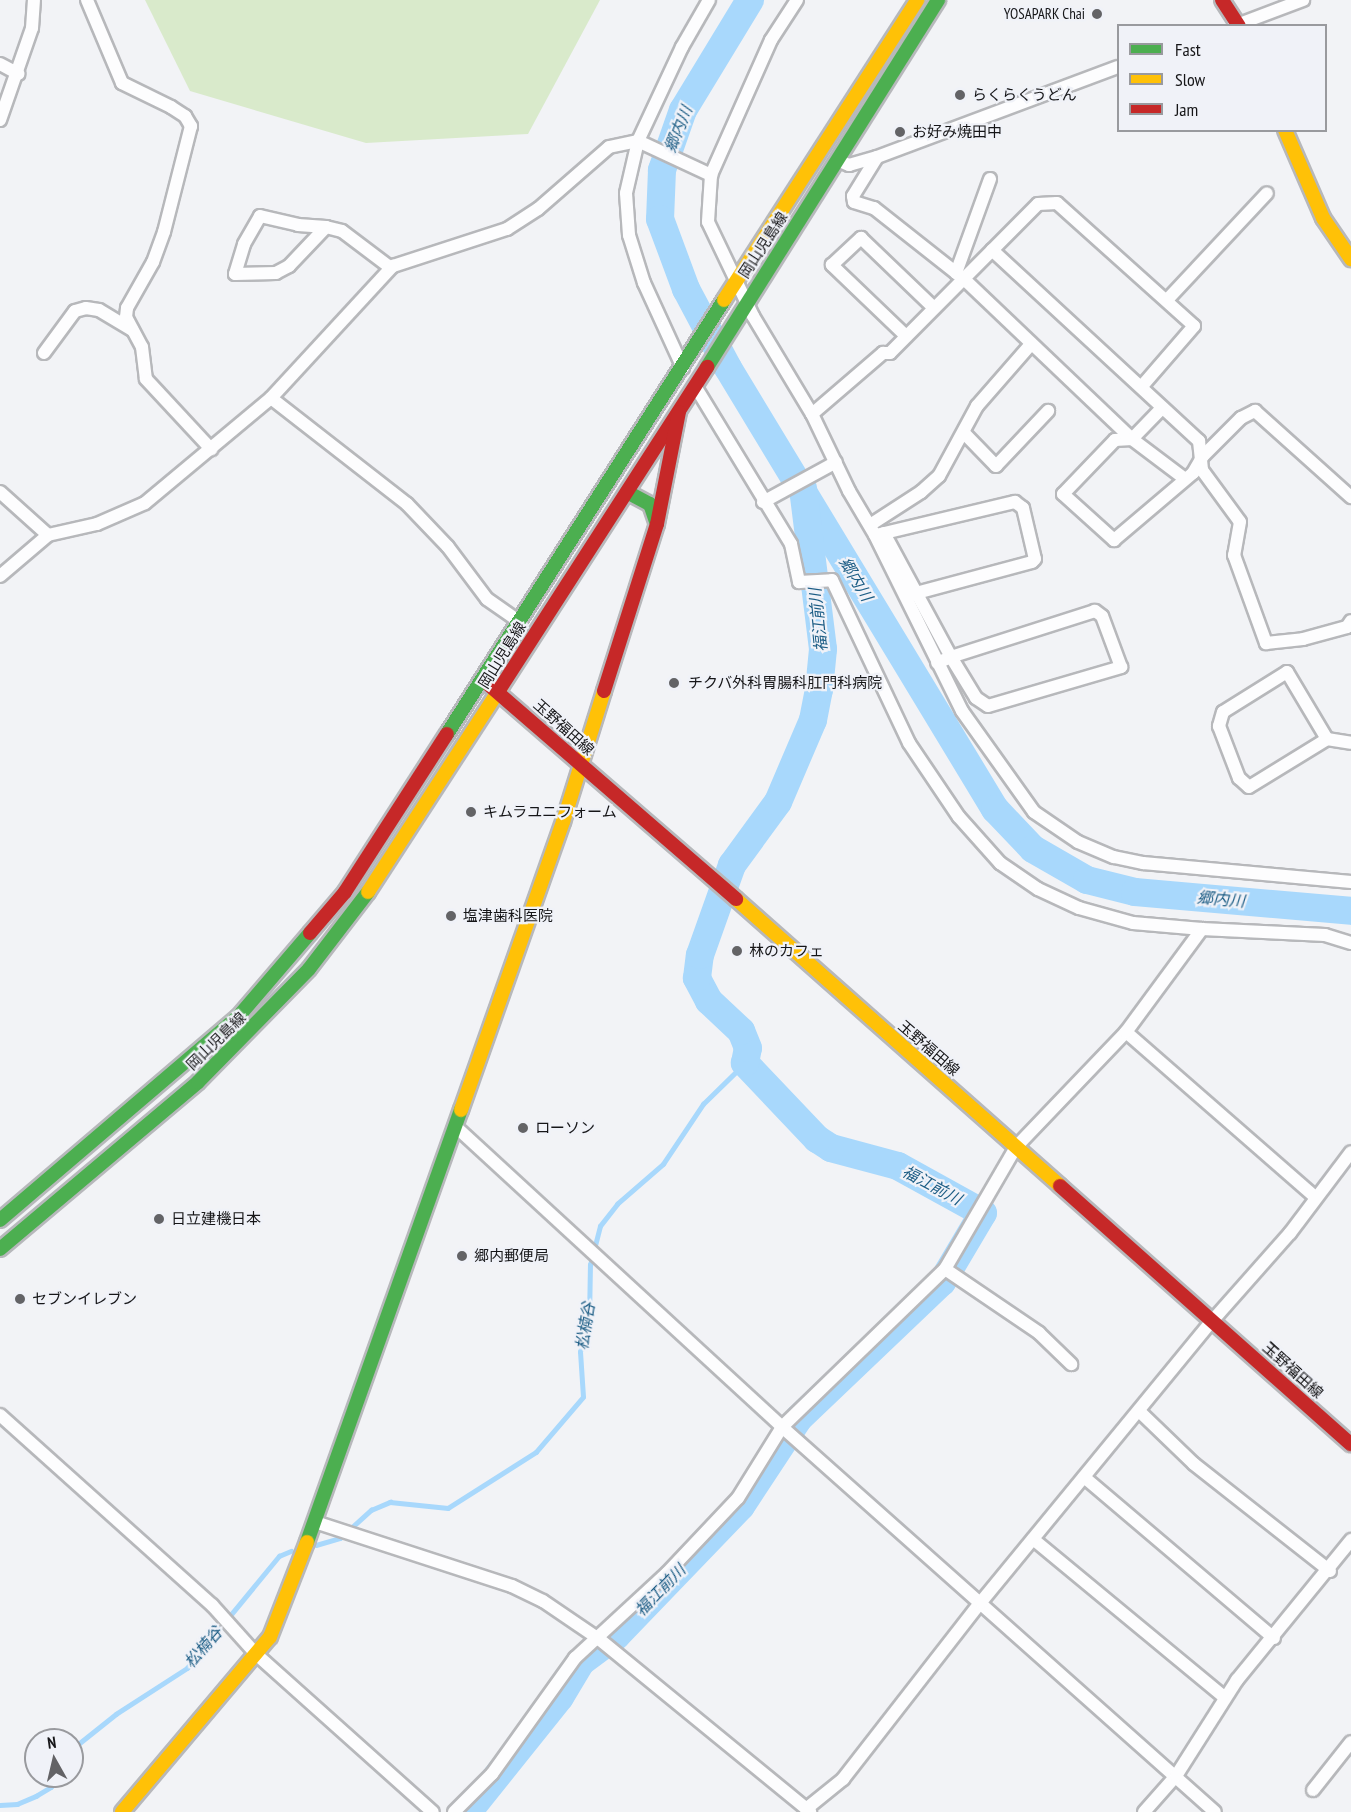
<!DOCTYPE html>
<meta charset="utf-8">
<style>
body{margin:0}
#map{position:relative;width:1351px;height:1812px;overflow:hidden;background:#f2f3f6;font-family:"PT Sans Narrow","Noto Sans JP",sans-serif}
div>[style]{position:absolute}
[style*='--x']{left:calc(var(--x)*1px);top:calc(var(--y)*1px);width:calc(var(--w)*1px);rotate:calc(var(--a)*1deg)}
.green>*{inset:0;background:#d9eacb}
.stream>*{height:4.5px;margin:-2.25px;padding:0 2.25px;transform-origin:2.25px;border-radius:2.25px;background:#a8d8fc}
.river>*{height:28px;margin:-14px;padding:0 14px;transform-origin:14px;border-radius:14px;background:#a8d8fc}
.roads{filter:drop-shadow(2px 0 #b7b8bb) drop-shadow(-2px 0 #b7b8bb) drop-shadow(0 2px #b7b8bb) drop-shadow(0 -2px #b7b8bb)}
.street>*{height:12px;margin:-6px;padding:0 6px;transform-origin:6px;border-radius:6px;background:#fdfdfe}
.fast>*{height:14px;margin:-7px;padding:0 7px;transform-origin:7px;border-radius:7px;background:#4caf50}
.slow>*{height:14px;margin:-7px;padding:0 7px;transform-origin:7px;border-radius:7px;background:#ffc107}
.jam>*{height:14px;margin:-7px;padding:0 7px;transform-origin:7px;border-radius:7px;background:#c62828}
.dots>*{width:16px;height:16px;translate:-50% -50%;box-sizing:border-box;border:3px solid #f0f2f8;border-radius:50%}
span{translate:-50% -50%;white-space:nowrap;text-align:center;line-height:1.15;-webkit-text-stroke:4.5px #f0f2f8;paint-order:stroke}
.poi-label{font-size:15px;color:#161618}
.right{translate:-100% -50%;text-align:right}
.left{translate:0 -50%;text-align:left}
.street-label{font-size:15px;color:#161618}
.water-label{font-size:16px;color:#1c5d85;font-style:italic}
.legend{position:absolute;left:1117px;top:24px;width:210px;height:108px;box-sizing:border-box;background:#f0f2f8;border:2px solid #999a9e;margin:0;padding:8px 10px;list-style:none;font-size:18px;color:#161618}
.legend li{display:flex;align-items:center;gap:12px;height:30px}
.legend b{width:30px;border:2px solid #999a9e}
.north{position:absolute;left:24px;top:1728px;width:60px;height:60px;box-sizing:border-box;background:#f0f2f8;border:2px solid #999a9e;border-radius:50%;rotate:352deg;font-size:16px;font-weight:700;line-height:24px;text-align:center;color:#161618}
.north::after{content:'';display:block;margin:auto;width:21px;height:27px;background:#636366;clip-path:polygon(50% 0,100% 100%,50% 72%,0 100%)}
</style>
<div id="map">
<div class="green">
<div style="clip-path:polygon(145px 0,600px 0,528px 134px,366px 143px,190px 91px)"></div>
</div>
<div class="stream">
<div style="--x:316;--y:1545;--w:25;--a:-16"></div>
<div style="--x:340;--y:1538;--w:42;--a:-42.1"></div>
<div style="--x:371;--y:1510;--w:21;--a:-23"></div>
<div style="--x:390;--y:1502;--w:58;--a:5.9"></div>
<div style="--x:448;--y:1508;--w:104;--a:-32.5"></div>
<div style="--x:536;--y:1452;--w:72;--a:-49.5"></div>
<div style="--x:583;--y:1397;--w:45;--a:-93.8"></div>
<div style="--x:580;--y:1352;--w:33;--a:-74"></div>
<div style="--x:589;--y:1320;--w:55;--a:-89"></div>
<div style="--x:590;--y:1265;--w:40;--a:-75.6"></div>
<div style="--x:600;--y:1226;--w:28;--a:-52"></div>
<div style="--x:617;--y:1204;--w:61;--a:-41"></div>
<div style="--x:663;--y:1164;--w:72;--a:-56.3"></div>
<div style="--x:703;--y:1104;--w:59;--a:-44.3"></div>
<div style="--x:72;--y:1749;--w:56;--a:-38.5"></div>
<div style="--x:116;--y:1714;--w:85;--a:-32.9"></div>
<div style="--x:187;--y:1668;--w:145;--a:-50.6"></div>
<div style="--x:279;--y:1556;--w:13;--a:-23"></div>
<div style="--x:0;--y:1805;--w:17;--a:-3"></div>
<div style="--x:17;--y:1804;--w:21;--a:-23"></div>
<div style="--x:36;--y:1796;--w:17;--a:-31"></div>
<div style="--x:51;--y:1787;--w:13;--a:-61"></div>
</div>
<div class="river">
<div style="--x:750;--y:0;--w:129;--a:121.3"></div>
<div style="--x:683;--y:110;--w:64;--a:109.3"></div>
<div style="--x:662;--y:170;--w:49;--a:92.3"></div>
<div style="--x:660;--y:219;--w:75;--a:69.6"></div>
<div style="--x:686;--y:289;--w:89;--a:62"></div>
<div style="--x:728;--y:368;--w:516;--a:58.81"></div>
<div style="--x:995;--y:809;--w:55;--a:46.5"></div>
<div style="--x:1033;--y:849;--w:62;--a:29.9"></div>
<div style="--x:1087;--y:880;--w:49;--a:14"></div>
<div style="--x:1135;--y:892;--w:217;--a:5"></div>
<div style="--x:468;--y:1812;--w:147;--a:-51.3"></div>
<div style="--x:560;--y:1697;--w:41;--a:-59"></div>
<div style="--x:581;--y:1662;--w:44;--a:-36.6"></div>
<div style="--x:616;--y:1636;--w:180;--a:-46.1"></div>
<div style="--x:741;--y:1506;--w:105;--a:-56.6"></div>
<div style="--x:799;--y:1418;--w:197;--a:-43.6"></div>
<div style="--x:942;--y:1282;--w:80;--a:-59.3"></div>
<div style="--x:983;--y:1213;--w:97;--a:-151.1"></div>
<div style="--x:898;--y:1166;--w:69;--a:-165"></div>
<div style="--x:831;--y:1148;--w:17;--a:-147"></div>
<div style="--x:817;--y:1139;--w:105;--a:-133.5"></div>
<div style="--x:745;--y:1063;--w:15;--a:-79"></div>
<div style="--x:748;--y:1048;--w:18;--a:-112"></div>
<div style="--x:741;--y:1031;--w:44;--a:-136.8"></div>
<div style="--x:709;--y:1001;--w:26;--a:-118"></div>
<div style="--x:697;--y:978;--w:23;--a:-83"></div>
<div style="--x:700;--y:955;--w:96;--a:-70.4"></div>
<div style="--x:732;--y:865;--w:78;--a:-53.9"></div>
<div style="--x:778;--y:802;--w:89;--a:-66.9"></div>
<div style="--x:813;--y:720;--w:31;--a:-79"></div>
<div style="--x:819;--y:690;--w:41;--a:-84.4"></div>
<div style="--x:823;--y:649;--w:162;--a:-97.1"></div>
</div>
<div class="roads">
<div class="street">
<div style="--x:87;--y:0;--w:90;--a:67.1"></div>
<div style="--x:122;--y:83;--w:55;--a:26.1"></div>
<div style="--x:171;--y:107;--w:17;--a:33"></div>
<div style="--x:185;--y:116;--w:12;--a:59"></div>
<div style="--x:191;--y:126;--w:109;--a:104.3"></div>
<div style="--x:164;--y:232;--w:32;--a:110"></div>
<div style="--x:153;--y:262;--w:53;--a:119.5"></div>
<div style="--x:127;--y:308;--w:9;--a:96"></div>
<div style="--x:126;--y:317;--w:34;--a:62"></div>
<div style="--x:142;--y:347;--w:32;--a:83"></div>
<div style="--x:146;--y:379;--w:96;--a:47.1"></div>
<div style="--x:797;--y:0;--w:48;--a:123"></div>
<div style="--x:771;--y:40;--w:148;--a:114"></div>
<div style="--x:711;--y:175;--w:47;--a:93.7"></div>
<div style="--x:708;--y:222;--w:104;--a:64.4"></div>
<div style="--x:753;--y:316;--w:114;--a:59"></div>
<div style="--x:812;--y:414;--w:85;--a:64.3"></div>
<div style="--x:849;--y:491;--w:51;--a:59.4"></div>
<div style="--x:875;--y:535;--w:196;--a:63.7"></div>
<div style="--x:962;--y:711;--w:124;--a:54.5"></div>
<div style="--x:1034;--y:812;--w:53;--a:34.3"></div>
<div style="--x:1078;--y:842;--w:39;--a:23"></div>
<div style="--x:1114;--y:857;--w:30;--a:12"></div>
<div style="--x:1143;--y:863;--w:209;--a:5.2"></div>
<div style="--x:1234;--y:26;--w:74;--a:-20.6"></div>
<div style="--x:0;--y:64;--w:21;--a:28"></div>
<div style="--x:0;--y:120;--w:97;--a:-70.8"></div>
<div style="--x:32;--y:28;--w:28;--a:-86"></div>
<div style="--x:638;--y:141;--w:81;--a:25"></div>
<div style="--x:877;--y:157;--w:46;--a:121.6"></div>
<div style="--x:853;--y:196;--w:6;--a:81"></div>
<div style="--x:854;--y:202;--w:21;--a:17"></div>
<div style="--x:874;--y:208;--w:115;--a:38.3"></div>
<div style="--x:964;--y:279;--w:232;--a:43.6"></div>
<div style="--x:1132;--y:439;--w:66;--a:37"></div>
<div style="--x:837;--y:160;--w:13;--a:23"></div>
<div style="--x:849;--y:165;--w:29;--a:-16"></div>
<div style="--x:877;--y:157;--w:257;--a:-20.5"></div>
<div style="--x:326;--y:227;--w:54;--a:133.5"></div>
<div style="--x:289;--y:266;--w:15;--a:152"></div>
<div style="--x:276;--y:273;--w:41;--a:178.6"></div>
<div style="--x:235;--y:274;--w:31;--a:-73"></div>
<div style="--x:244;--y:244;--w:32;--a:-60"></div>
<div style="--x:260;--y:216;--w:39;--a:13"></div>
<div style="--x:298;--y:225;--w:28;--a:4"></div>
<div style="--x:326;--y:227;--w:16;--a:14"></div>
<div style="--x:342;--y:231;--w:61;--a:37.1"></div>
<div style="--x:992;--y:250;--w:282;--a:42.7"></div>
<div style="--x:1199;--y:441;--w:29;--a:84"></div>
<div style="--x:1202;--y:470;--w:64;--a:53.8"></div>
<div style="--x:1240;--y:522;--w:34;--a:100"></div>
<div style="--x:1234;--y:555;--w:94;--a:70"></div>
<div style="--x:1266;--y:643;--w:37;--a:-6"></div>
<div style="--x:1303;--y:639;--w:46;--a:-15.3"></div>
<div style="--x:1347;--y:627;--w:7;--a:-56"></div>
<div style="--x:956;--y:273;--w:100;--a:-70.1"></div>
<div style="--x:1167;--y:300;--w:146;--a:-46.9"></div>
<div style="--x:906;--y:336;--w:103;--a:-136.2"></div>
<div style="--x:832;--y:265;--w:40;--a:-43"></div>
<div style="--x:861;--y:238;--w:101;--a:43.8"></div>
<div style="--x:44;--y:353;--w:52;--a:-53.6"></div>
<div style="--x:75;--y:311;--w:11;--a:-15"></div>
<div style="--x:86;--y:308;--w:13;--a:9"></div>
<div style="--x:99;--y:310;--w:39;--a:31"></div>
<div style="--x:683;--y:368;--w:94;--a:-114.6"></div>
<div style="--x:644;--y:283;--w:50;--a:-107.4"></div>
<div style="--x:629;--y:235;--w:42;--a:-94.1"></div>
<div style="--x:626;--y:193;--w:53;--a:-77"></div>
<div style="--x:638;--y:141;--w:104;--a:-64.9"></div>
<div style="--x:682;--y:47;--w:54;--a:-60.1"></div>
<div style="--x:695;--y:386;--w:185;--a:58.7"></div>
<div style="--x:791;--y:544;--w:39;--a:78"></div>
<div style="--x:799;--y:582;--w:33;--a:-3"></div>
<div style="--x:832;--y:580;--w:180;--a:64.7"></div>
<div style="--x:909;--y:743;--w:89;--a:56"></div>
<div style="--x:959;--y:817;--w:62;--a:48.3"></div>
<div style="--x:1000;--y:863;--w:46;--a:34.4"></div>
<div style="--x:1038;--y:889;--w:45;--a:24.9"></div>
<div style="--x:1079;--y:908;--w:56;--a:15.5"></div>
<div style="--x:1133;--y:923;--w:69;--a:5"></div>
<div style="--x:271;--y:398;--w:172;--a:37.9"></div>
<div style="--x:407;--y:504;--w:59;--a:46.4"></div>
<div style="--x:448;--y:547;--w:65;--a:53.1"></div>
<div style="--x:487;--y:599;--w:40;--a:34.9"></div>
<div style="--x:1162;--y:408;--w:43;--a:134.1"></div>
<div style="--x:1132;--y:439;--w:17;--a:177"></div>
<div style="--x:1115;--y:440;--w:75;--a:133.9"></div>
<div style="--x:1063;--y:494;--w:69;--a:42"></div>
<div style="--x:1114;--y:540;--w:104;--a:-40.3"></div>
<div style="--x:1193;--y:473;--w:20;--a:-60"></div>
<div style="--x:1203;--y:456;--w:54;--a:-45"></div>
<div style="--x:1241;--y:418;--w:16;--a:-27"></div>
<div style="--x:1255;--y:411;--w:129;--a:41.9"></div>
<div style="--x:812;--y:414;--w:94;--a:-40.7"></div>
<div style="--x:883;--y:353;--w:7;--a:0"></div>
<div style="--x:890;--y:353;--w:210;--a:-45.2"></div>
<div style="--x:1038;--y:204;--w:19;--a:-3"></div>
<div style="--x:1057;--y:203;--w:184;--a:41.9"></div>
<div style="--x:1194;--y:326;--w:79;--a:130.9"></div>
<div style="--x:964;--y:433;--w:46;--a:45.9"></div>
<div style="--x:996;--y:466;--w:76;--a:-46.6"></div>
<div style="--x:0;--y:492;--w:64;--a:41.9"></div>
<div style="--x:763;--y:502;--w:83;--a:-28.7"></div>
<div style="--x:870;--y:525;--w:61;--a:-32.9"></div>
<div style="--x:921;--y:492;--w:24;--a:-42"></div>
<div style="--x:939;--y:476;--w:80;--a:-61.5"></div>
<div style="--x:977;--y:406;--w:82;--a:-48.9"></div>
<div style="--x:884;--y:533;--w:141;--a:61.6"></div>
<div style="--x:951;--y:657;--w:48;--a:58.6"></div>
<div style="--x:976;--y:698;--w:14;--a:34"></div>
<div style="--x:988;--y:706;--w:139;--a:-16.3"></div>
<div style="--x:1121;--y:667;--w:54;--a:-110.4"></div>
<div style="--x:1102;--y:616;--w:9;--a:-144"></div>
<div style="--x:1095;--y:611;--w:151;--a:162.3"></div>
<div style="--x:951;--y:657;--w:15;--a:157"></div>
<div style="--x:876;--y:535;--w:143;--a:-13.4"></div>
<div style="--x:1015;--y:502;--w:10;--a:37"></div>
<div style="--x:1023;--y:508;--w:52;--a:76.8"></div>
<div style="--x:1035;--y:559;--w:4;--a:135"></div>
<div style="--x:1032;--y:562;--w:127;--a:165"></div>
<div style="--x:0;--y:576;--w:63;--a:-40.5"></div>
<div style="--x:48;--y:535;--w:50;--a:-12.7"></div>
<div style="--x:97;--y:524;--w:52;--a:-23.6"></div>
<div style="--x:145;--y:503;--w:164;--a:-39.8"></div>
<div style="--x:271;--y:398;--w:180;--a:-47.3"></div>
<div style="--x:393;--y:266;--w:120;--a:-18"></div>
<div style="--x:507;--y:229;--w:37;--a:-33"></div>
<div style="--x:538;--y:209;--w:94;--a:-41.1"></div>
<div style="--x:609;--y:147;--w:30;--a:-12"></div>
<div style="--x:1327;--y:739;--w:78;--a:-120.8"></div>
<div style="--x:1287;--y:672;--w:75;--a:148"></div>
<div style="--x:1223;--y:712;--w:15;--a:106"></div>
<div style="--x:1219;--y:726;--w:56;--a:69"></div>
<div style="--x:1239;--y:778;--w:13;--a:42"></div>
<div style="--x:1249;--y:787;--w:92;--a:-31.6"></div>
<div style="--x:1327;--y:739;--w:24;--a:9"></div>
<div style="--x:1126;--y:1032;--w:251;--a:41.1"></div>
<div style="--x:456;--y:1127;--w:443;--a:42.6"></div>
<div style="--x:782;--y:1427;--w:579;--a:41.64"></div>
<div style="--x:945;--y:1269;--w:114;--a:34.2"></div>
<div style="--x:1039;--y:1333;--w:45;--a:44.1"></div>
<div style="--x:1139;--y:1411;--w:76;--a:43.9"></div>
<div style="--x:1194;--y:1464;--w:173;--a:38.2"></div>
<div style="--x:0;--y:1415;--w:285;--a:41.9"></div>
<div style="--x:212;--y:1605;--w:66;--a:48.1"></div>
<div style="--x:256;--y:1654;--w:237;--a:41.8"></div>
<div style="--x:1084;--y:1477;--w:249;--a:40.3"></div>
<div style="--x:315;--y:1522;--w:207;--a:18"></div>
<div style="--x:512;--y:1586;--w:34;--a:26"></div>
<div style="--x:543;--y:1601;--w:68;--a:34.2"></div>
<div style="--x:599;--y:1639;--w:273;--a:39.3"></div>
<div style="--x:1033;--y:1539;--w:249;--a:39.6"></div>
<div style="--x:1313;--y:1790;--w:61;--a:-51.6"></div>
<div style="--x:806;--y:1809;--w:48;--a:-39"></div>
<div style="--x:843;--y:1779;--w:224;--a:-52.1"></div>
<div style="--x:981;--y:1602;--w:365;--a:-50.6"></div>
<div style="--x:1213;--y:1320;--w:116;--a:-48.5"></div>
<div style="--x:1290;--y:1233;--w:101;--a:-53"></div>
<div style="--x:454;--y:1812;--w:54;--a:-45"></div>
<div style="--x:492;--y:1774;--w:143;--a:-54.4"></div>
<div style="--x:575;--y:1658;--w:125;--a:-42.7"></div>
<div style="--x:667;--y:1573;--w:103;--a:-46.6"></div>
<div style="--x:738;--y:1498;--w:84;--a:-58.2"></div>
<div style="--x:782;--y:1427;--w:227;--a:-44.1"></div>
<div style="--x:945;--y:1269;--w:141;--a:-59.8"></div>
<div style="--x:1016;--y:1147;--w:159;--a:-46.3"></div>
<div style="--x:1126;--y:1032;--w:128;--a:-53.6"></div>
<div style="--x:1202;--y:929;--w:123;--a:2.8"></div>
<div style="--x:1325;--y:935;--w:27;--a:17"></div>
<div style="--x:1144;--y:1812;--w:48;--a:-48.4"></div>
<div style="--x:1176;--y:1776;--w:114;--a:-57.6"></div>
<div style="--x:1237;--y:1680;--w:181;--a:-50.8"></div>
</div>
<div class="fast">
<div style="--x:707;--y:367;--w:434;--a:-57.8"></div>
<div style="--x:627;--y:492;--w:26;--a:28"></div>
<div style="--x:650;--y:504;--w:21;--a:71"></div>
<div style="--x:447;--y:734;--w:515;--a:-57.45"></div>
<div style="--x:0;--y:1220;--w:313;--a:-40.5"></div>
<div style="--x:238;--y:1017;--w:111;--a:-49.4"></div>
<div style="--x:0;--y:1249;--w:259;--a:-40.1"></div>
<div style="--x:198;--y:1082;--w:158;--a:-45.5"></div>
<div style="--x:309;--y:969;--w:97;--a:-52.5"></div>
<div style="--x:307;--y:1542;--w:459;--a:-70.4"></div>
</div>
<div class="slow">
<div style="--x:1285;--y:130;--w:96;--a:66.6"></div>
<div style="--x:1323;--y:218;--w:50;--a:55.7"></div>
<div style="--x:724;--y:300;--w:357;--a:-57.2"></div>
<div style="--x:368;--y:892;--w:244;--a:-57"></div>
<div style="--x:736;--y:899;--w:433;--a:41.5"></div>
<div style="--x:461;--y:1110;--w:306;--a:-70.5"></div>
<div style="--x:563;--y:822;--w:137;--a:-72.6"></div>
<div style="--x:122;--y:1812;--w:229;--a:-49.8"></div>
<div style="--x:270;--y:1637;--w:102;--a:-68.7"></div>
</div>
<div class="jam">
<div style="--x:1222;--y:0;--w:31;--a:57"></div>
<div style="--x:489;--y:685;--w:327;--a:40.9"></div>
<div style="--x:501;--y:687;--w:381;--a:-57.2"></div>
<div style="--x:604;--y:691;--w:175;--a:-72.4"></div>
<div style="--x:657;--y:524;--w:114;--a:-78.9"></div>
<div style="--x:310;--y:933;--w:54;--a:-49.5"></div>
<div style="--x:345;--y:892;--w:188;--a:-57.2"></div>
<div style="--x:1060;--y:1186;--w:389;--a:41.6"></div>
</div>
</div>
<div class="dots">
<div style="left:1097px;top:14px;background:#636366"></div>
<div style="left:960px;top:95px;background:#636366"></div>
<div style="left:900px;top:132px;background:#636366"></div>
<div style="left:674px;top:683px;background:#636366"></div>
<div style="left:471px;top:812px;background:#636366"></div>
<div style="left:451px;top:916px;background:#636366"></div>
<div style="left:737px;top:951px;background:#636366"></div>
<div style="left:523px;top:1128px;background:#636366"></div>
<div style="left:159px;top:1219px;background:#636366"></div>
<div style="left:462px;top:1256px;background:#636366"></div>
<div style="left:20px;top:1299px;background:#636366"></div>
</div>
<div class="poi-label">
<span class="right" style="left:1085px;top:14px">YOSAPARK Chai</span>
<span class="left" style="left:972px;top:95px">らくらくうどん</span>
<span class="left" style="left:912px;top:132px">お好み焼田中</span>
<span class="left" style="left:688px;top:683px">チクバ外科胃腸科肛門科病院</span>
<span class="left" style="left:483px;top:812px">キムラユニフォーム</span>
<span class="left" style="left:463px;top:916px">塩津歯科医院</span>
<span class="left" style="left:749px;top:951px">林のカフェ</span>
<span class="left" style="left:535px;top:1128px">ローソン</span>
<span class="left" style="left:171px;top:1219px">日立建機日本</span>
<span class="left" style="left:474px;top:1256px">郷内郵便局</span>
<span class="left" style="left:32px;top:1299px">セブンイレブン</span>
</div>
<div class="street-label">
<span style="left:763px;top:245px;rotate:-57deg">岡山児島線</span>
<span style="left:502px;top:655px;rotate:-58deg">岡山児島線</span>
<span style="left:564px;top:727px;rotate:42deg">玉野福田線</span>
<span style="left:216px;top:1041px;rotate:-44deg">岡山児島線</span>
<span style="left:929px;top:1048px;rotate:41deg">玉野福田線</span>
<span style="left:1293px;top:1370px;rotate:42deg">玉野福田線</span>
</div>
<div class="water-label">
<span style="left:678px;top:129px;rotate:-68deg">郷内川</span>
<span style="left:856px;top:579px;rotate:59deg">郷内川</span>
<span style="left:818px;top:620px;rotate:-96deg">福江前川</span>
<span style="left:1221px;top:899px;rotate:5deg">郷内川</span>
<span style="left:932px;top:1185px;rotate:28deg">福江前川</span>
<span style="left:585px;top:1326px;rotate:-81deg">松楠谷</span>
<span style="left:660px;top:1590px;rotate:-46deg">福江前川</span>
<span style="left:203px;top:1647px;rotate:-49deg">松楠谷</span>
</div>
<ul class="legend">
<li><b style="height:8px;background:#4caf50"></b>Fast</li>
<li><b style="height:8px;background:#ffc107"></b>Slow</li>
<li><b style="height:8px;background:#c62828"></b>Jam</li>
</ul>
<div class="north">N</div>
</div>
